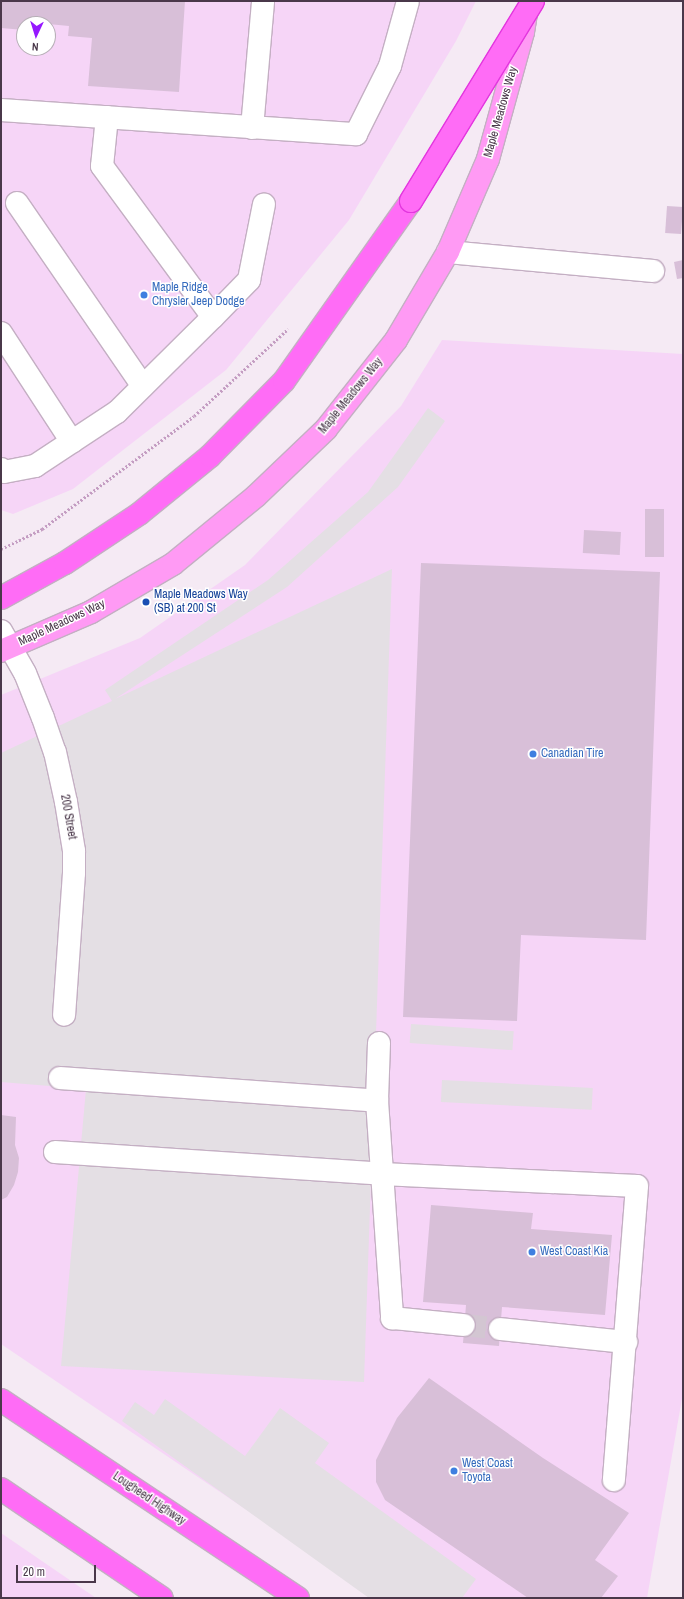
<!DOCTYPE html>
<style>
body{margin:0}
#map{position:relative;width:684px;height:1599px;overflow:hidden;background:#f5eaf4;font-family:"Archivo Narrow",sans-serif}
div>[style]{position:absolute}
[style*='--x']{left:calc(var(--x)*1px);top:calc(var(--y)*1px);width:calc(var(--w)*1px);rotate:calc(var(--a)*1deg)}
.commercial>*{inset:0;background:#f6d5f7}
.parking>*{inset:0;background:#e4dfe4;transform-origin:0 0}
.building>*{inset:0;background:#d8bfd8;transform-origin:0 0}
.minor-tunnel>*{height:22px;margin-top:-11px;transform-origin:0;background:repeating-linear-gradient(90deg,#d3c6d2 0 22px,transparent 0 33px)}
.path>*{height:2.5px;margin-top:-1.25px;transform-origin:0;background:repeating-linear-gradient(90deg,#c49dc2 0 2px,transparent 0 4px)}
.roads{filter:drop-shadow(1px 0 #c4afc3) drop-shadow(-1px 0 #c4afc3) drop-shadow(0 1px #c4afc3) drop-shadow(0 -1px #c4afc3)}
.minor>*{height:22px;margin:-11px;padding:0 11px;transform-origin:11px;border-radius:11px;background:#fff}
.major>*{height:22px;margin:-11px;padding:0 11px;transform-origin:11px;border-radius:11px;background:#ff9af4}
.highway>*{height:22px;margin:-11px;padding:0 11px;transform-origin:11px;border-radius:11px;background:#ff6cf6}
.bridges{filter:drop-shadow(1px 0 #e337de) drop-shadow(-1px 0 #e337de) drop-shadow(0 1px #e337de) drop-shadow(0 -1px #e337de)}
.highway-bridge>*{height:22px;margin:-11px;padding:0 11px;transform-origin:11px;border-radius:11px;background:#ff6cf6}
.dots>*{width:11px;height:11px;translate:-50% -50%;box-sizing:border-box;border:2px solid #fff;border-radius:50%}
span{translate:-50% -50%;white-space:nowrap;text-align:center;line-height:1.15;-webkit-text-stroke:3px #fff;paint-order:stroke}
.street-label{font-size:12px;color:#4a384a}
.shop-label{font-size:12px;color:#366cbe}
.left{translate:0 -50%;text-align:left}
.transit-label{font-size:12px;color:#164399}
.frame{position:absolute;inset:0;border:2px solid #4a384a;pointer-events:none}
.north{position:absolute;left:16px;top:16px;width:40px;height:40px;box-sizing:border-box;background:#fff;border:1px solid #b7afb7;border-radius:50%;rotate:184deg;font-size:11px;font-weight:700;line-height:16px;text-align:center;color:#4a384a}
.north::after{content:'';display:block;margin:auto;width:14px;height:18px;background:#9618ff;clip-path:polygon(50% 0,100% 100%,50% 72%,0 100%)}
.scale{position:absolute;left:16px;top:1565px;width:80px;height:18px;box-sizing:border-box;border:2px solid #4a384a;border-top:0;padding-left:5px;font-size:12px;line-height:14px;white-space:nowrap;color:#4a384a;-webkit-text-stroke:3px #fff;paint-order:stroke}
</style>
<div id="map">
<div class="commercial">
<div style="clip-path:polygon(evenodd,1px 1px,476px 1px,456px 41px,349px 220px,226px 370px,73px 489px,13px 514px,1px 510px,1px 1px,24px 24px,48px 24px,48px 48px,24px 48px,24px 24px)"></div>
<div style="clip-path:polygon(442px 340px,683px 354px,683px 1393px,647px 1598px,377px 1598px,1px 1344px,1px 695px,140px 638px,245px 565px,401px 406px)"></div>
<div style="clip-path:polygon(1px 1533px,96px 1598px,1px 1598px)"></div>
</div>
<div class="parking">
<div style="clip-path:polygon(428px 408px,445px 421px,398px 487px,287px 587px,115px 699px,392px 569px,364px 1382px,61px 1366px,86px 1089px,1px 1082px,1px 753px,112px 701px,105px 690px,268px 580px,368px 492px)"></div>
<div style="left:411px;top:1024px;width:103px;height:19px;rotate:4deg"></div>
<div style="left:442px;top:1080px;width:151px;height:22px;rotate:3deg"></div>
<div style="clip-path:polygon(165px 1399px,245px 1456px,280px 1408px,329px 1443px,315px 1463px,476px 1579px,462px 1598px,369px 1598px,122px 1421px,135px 1402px,154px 1415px)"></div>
</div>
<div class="building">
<div style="clip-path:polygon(1px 1px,185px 1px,179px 92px,88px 86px,92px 38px,68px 36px,69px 26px,48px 24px,24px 24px,24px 30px,1px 28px)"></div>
<div style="left:667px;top:206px;width:16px;height:27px;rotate:4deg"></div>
<div style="clip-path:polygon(683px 260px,683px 278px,677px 279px,674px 262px)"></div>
<div style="left:645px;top:509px;width:19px;height:48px"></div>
<div style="left:584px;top:530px;width:37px;height:23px;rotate:3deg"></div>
<div style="clip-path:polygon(421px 563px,660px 572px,646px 940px,521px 935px,517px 1021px,403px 1017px)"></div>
<div style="clip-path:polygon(1px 1115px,16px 1117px,15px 1145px,19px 1158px,18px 1172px,14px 1185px,7px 1197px,1px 1200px)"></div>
<div style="clip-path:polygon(431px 1205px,533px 1213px,531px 1229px,612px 1235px,605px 1315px,502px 1307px,499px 1346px,463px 1343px,466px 1305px,423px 1302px)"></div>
<div style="clip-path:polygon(429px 1378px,543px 1458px,629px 1513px,595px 1560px,618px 1576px,601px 1598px,528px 1598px,385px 1500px,376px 1482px,376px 1460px,397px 1418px)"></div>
</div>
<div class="minor-tunnel">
<div style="--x:464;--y:1325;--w:36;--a:6"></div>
</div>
<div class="path">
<div style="--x:1;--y:549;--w:46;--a:-26"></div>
<div style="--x:42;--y:529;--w:189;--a:-36.6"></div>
<div style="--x:194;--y:416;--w:128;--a:-42.8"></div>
</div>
<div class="roads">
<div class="minor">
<div style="--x:1;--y:110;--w:356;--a:3.9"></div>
<div style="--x:356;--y:134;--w:76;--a:-63.4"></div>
<div style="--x:390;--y:66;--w:67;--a:-74.5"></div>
<div style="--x:107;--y:117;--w:49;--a:95.8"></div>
<div style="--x:102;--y:166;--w:187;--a:53.7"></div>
<div style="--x:252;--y:128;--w:127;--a:-85"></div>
<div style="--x:17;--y:203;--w:222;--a:55.5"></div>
<div style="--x:448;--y:252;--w:206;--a:5.3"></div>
<div style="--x:1;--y:333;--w:130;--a:56.9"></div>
<div style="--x:1;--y:469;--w:4;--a:45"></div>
<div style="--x:4;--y:472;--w:32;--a:-11"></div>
<div style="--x:35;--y:466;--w:98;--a:-33.4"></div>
<div style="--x:117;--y:412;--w:135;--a:-44.7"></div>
<div style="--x:213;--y:317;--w:52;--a:-45.8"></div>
<div style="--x:249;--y:280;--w:77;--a:-78.8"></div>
<div style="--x:1;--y:631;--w:48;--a:60.3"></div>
<div style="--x:25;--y:673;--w:48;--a:68.2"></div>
<div style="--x:43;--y:718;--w:36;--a:71"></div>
<div style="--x:55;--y:752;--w:51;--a:77.6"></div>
<div style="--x:66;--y:802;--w:50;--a:80.7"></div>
<div style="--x:74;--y:851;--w:22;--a:90"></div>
<div style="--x:74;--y:873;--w:142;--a:94"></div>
<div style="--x:379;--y:1043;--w:58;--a:92"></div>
<div style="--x:377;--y:1101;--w:218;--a:86"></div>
<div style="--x:392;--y:1318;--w:72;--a:5.6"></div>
<div style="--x:60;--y:1078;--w:318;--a:4.1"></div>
<div style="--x:55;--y:1152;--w:328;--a:3.8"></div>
<div style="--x:382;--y:1174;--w:255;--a:2.7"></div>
<div style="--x:637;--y:1186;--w:295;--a:94.5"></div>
<div style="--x:500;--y:1329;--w:127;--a:5.9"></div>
</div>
<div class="major">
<div style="--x:1;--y:651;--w:98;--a:-23.4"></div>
<div style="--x:91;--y:612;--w:95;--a:-30.3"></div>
<div style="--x:173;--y:564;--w:107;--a:-39.3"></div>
<div style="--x:256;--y:496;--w:97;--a:-43.7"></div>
<div style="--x:326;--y:429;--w:113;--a:-51.8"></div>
<div style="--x:396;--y:340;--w:102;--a:-59.4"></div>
<div style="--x:448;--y:252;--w:101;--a:-66.7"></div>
<div style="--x:488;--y:159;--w:132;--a:-74.6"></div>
<div style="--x:523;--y:32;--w:18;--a:-81"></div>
</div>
<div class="highway">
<div style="--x:1;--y:598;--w:73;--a:-28.7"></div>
<div style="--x:65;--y:563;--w:89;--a:-33.5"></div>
<div style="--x:139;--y:514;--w:92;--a:-39.2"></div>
<div style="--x:210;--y:456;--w:105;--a:-45.4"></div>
<div style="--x:284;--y:381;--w:220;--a:-54.8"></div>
<div style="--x:1;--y:1400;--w:357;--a:33.7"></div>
<div style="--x:1;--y:1489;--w:194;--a:34.1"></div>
</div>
</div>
<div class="bridges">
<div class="highway-bridge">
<div style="--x:411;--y:201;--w:234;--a:-58.6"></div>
</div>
</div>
<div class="dots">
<div style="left:144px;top:295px;background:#3f7fe0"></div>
<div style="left:146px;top:602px;background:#1a4fb4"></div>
<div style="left:533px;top:754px;background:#3f7fe0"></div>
<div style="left:532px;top:1252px;background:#3f7fe0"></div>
<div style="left:454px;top:1471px;background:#3f7fe0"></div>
</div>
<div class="street-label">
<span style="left:501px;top:112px;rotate:-74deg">Maple Meadows Way</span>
<span style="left:351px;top:396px;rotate:-51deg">Maple Meadows Way</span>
<span style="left:62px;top:623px;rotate:-25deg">Maple Meadows Way</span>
<span style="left:68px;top:817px;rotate:80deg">200 Street</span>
<span style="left:149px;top:1499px;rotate:34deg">Lougheed Highway</span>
</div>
<div class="shop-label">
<span class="left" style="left:152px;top:295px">Maple Ridge<br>Chrysler Jeep Dodge</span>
<span class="left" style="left:541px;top:754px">Canadian Tire</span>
<span class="left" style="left:540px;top:1252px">West Coast Kia</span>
<span class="left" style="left:462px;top:1471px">West Coast<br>Toyota</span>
</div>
<div class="transit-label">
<span class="left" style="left:154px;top:602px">Maple Meadows Way<br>(SB) at 200 St</span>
</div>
<div class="frame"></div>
<div class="north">N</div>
<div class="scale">20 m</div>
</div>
